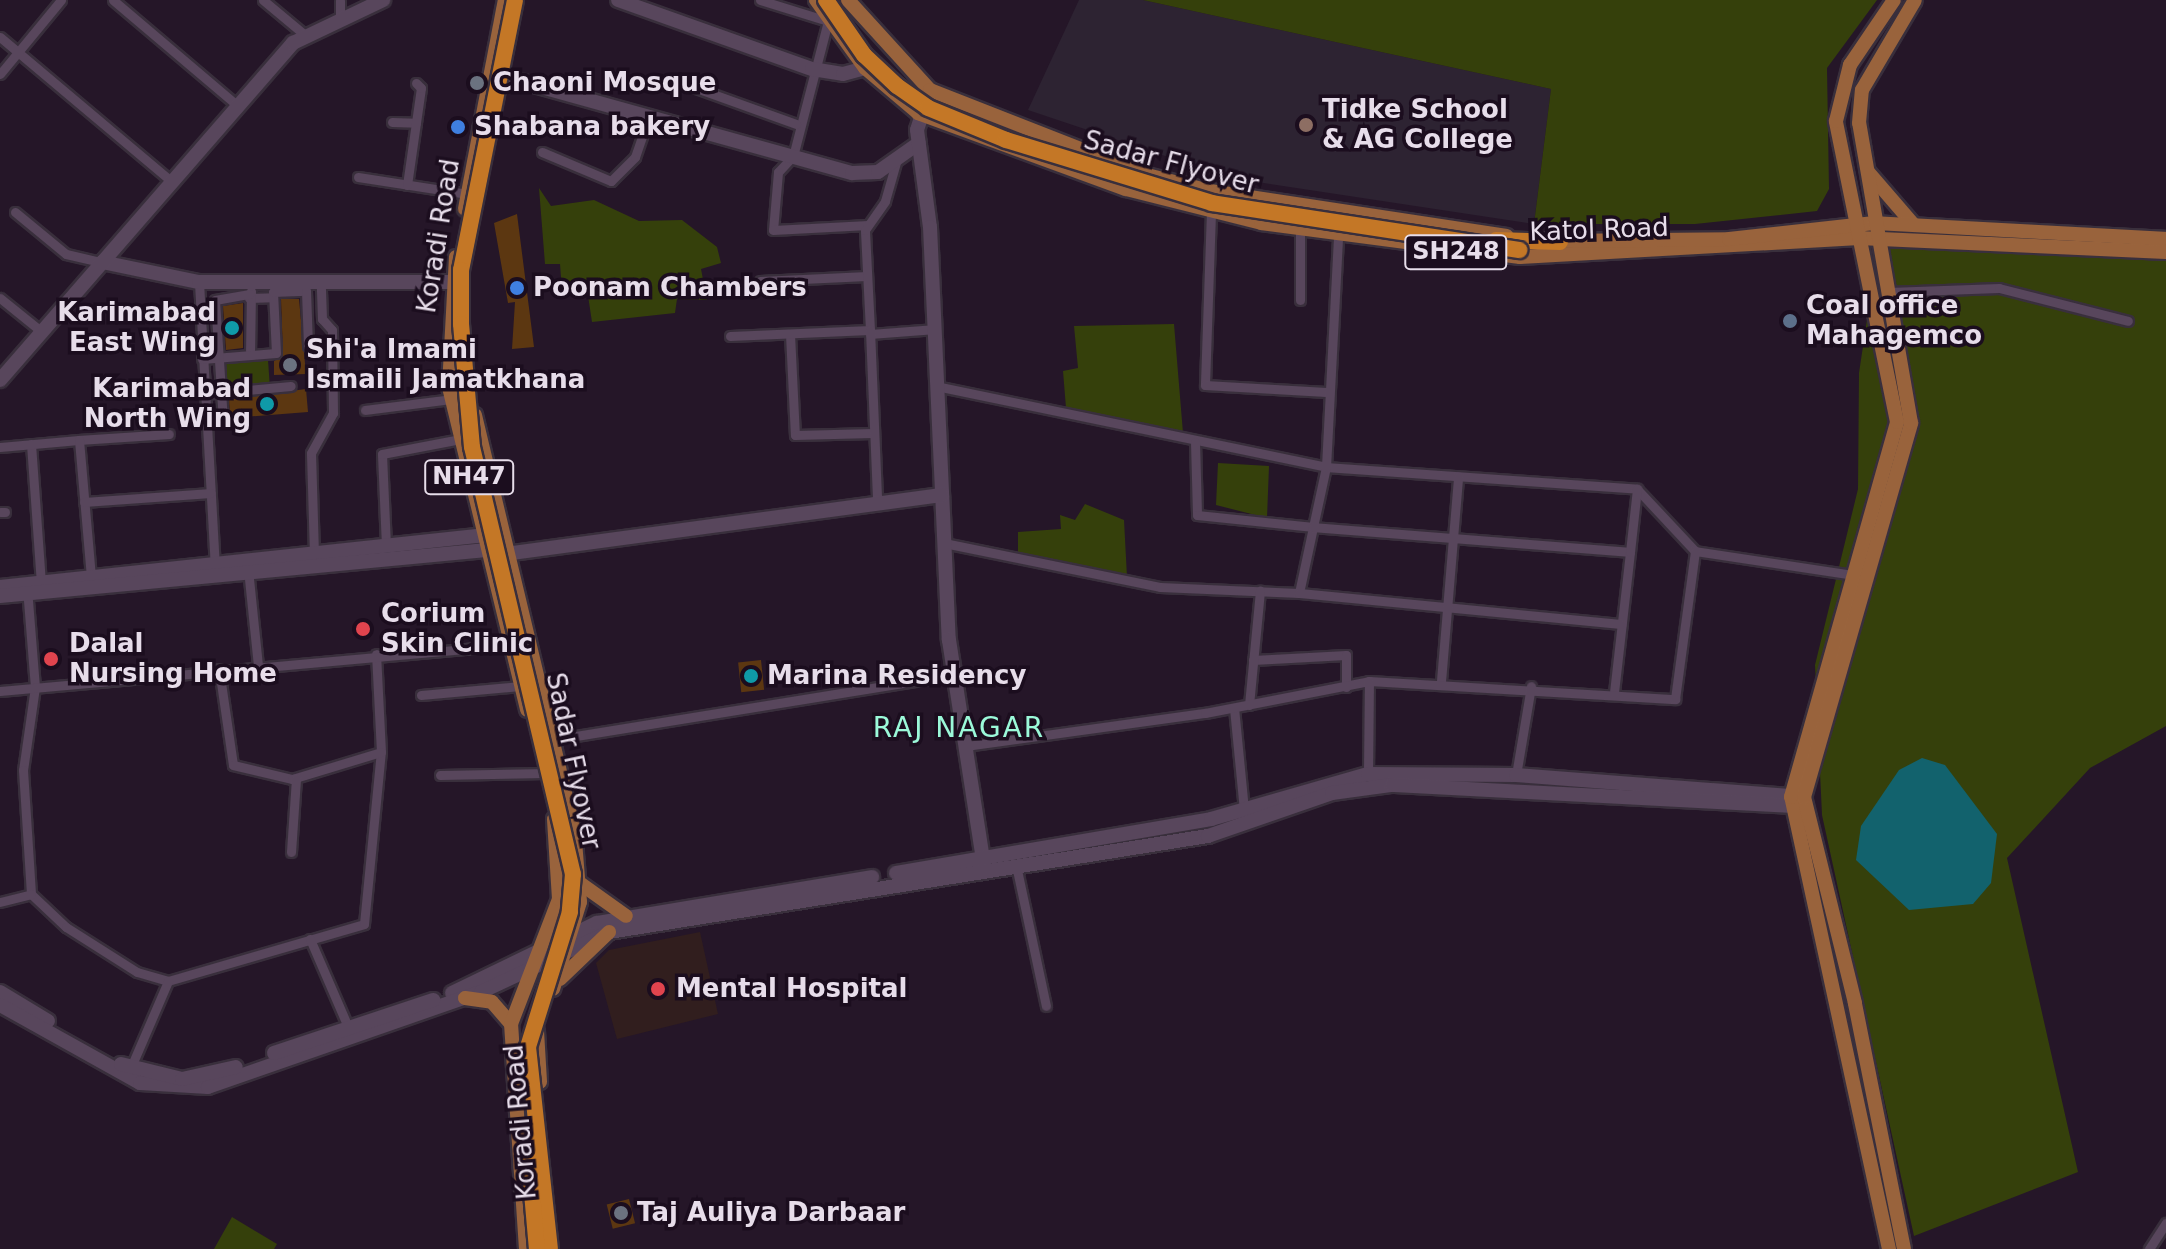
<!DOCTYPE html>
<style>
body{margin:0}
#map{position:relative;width:2166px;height:1249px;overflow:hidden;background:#251628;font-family:"DejaVu Sans",sans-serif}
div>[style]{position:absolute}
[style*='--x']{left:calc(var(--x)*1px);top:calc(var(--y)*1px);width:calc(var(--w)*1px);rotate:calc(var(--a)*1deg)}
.education>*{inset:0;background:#2d2332}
.medical>*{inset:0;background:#311e1e}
.green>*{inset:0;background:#35400b;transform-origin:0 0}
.water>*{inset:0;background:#12626d}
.building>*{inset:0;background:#5c3711;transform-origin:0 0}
.roads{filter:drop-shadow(2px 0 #392f3c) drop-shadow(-2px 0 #392f3c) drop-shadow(0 2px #392f3c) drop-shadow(0 -2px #392f3c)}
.street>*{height:9px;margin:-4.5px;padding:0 4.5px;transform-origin:4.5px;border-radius:4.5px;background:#58465c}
.secondary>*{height:14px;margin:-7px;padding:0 7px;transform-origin:7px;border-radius:7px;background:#58465c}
.primary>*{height:14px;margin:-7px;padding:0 7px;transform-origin:7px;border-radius:7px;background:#99633c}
.highway>*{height:16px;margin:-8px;padding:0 8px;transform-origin:8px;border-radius:8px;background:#c47726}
.bridges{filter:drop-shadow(2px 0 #392f3c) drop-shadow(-2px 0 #392f3c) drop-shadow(0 2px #392f3c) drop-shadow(0 -2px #392f3c)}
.highway-bridge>*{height:16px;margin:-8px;padding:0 8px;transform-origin:8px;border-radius:8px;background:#c47726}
.dots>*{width:22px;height:22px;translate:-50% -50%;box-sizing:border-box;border:4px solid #1b0d1e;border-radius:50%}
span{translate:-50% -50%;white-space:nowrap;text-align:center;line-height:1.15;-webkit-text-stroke:7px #1b0d1e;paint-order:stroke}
.shield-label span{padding:2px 6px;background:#1b0d1e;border:2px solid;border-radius:6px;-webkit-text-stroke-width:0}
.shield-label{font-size:24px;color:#e7ddea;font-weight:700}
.poi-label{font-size:26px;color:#e7ddea;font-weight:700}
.left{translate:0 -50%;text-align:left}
.right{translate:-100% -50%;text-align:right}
.street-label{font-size:26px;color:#e7ddea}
.neighbourhood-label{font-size:28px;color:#9bf9d9;letter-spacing:2px}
</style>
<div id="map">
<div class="education">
<div style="clip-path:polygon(1079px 0,1143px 0,1551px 89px,1534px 224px,1231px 178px,1028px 110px)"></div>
</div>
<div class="medical">
<div style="clip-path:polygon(700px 932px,718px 1014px,617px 1039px,596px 963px,609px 950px)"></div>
</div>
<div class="green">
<div style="clip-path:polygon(1143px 0,1877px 0,1827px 68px,1829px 189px,1817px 211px,1695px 224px,1534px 224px,1551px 89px)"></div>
<div style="clip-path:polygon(539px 188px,551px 206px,594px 200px,639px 221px,682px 220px,717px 247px,721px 263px,701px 269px,707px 300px,677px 299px,675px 313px,592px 322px,587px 289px,562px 290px,560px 264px,545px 264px)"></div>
<div style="clip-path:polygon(1878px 246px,2166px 261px,2166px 726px,2090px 768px,2007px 858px,2078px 1172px,1914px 1236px,1822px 815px,1815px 665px,1858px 489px,1859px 373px)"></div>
<div style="clip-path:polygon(1174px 324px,1183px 433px,1066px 408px,1063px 371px,1078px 368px,1074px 326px)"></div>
<div style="left:268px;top:360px;width:28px;height:43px;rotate:86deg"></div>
<div style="clip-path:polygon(1218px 463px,1269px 466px,1267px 518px,1216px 505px)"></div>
<div style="clip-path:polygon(1085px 504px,1124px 520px,1127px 577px,1018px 556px,1018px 532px,1061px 529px,1060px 515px,1075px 520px)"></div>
<div style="clip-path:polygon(232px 1217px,277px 1244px,274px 1249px,214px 1249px)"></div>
</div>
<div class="water">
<div style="clip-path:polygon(1922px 758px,1945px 765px,1997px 834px,1991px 883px,1973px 904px,1909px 910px,1856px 860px,1861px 826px,1899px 770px)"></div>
</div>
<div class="building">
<div style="clip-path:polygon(517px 214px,534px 347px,512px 349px,515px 302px,508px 303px,494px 223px)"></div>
<div style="clip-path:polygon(281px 299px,299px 299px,306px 374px,274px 375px,274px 361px,283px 356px)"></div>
<div style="clip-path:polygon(243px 303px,243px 348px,226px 350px,223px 306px)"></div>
<div style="clip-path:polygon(306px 389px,308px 412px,230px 418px,229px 399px)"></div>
<div style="left:761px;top:660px;width:30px;height:23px;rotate:84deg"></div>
<div style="left:629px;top:1199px;width:25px;height:23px;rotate:76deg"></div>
</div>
<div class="roads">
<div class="street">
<div style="--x:113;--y:0;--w:164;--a:40.3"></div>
<div style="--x:263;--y:0;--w:55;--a:39.8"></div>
<div style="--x:340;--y:0;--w:16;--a:90"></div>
<div style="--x:760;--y:0;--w:71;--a:17.2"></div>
<div style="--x:828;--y:21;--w:139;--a:104.5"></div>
<div style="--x:793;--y:156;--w:22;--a:133"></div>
<div style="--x:778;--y:172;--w:58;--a:94.9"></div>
<div style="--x:773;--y:230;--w:95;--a:-3"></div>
<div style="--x:0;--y:37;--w:225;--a:40.1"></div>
<div style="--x:0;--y:74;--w:96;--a:-50.5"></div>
<div style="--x:671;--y:79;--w:133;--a:19.8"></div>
<div style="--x:392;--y:122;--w:24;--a:2"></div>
<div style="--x:542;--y:152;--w:75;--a:22.8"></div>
<div style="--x:611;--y:181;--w:34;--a:-45"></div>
<div style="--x:635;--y:157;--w:39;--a:-71"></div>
<div style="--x:358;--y:177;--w:111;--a:8.8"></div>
<div style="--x:407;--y:185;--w:98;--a:-81.8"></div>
<div style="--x:421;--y:88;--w:7;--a:-135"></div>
<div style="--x:15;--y:212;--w:66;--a:39.5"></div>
<div style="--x:66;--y:254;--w:37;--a:13"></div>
<div style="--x:1211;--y:212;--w:173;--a:92"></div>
<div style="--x:1205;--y:385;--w:121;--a:3.3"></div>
<div style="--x:1300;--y:230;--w:70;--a:90"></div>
<div style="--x:760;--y:281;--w:107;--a:-2.7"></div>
<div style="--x:199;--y:282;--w:282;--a:86.8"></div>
<div style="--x:1888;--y:292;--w:111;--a:-2.1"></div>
<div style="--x:1999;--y:288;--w:133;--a:14.3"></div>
<div style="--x:0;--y:298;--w:54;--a:39"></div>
<div style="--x:249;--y:298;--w:24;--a:-2"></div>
<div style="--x:870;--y:330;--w:100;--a:-92.9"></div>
<div style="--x:865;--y:230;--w:35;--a:-55"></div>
<div style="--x:885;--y:201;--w:44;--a:-74.1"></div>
<div style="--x:790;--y:334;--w:101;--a:87.2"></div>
<div style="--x:795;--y:435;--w:78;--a:-1.5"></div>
<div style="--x:870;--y:334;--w:66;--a:-4.3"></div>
<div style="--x:730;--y:336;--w:140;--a:-2.5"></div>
<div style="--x:870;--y:330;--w:170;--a:87.6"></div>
<div style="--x:250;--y:355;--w:64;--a:-89.1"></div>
<div style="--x:202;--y:359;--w:74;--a:-4.6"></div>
<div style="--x:276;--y:353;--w:61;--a:-92.8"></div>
<div style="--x:273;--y:292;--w:33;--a:-2"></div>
<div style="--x:306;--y:291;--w:55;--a:87.9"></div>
<div style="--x:936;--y:386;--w:398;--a:11.7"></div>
<div style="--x:1326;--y:467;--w:312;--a:4"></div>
<div style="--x:1637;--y:489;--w:85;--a:46.9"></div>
<div style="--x:1695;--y:551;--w:160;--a:8.6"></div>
<div style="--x:204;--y:394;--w:87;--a:-5.3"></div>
<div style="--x:365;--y:410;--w:88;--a:-7.2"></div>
<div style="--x:223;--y:421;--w:121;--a:-93.8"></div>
<div style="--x:215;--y:300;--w:35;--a:-10"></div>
<div style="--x:79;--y:440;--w:90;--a:-3.8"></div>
<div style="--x:1195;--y:442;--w:73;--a:88.4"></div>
<div style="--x:1197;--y:515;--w:117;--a:5.9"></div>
<div style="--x:1313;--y:527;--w:61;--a:-77.8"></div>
<div style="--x:1326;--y:467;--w:232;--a:-87"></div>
<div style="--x:31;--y:444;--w:139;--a:85.9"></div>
<div style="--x:0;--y:447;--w:79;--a:-5.1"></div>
<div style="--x:79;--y:440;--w:137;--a:85"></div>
<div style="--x:84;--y:502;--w:127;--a:-4.1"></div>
<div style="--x:0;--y:512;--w:5;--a:0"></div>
<div style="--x:944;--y:543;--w:220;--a:11.5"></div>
<div style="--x:1160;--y:587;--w:139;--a:2.5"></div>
<div style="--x:1299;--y:593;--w:67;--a:-78"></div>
<div style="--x:1313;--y:527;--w:318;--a:4.5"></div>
<div style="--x:1630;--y:552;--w:142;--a:96.5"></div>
<div style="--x:386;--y:546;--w:92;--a:-92.5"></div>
<div style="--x:382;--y:454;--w:80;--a:-10.8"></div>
<div style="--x:1630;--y:552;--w:63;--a:-83.7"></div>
<div style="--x:314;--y:554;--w:101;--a:-91.7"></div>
<div style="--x:311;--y:453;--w:46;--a:-61.2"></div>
<div style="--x:333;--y:413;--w:83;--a:-90.7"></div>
<div style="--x:332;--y:330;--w:15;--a:-132"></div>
<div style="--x:322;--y:319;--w:37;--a:-92"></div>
<div style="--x:248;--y:569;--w:97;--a:84.1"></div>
<div style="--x:27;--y:588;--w:99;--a:85.4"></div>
<div style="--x:35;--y:687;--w:84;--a:98.2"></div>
<div style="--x:23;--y:770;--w:124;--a:86.3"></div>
<div style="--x:31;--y:894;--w:48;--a:43.3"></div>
<div style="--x:66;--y:927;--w:84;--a:32.4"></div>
<div style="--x:137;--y:972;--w:32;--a:16"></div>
<div style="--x:168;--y:981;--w:204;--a:-16.2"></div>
<div style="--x:364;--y:924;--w:173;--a:-84.4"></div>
<div style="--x:381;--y:752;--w:98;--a:-92.9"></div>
<div style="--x:1299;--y:593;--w:324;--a:5.5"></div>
<div style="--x:1253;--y:660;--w:93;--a:-3.1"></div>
<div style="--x:1346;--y:655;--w:32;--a:90"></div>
<div style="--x:219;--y:669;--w:97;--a:81.7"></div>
<div style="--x:233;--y:765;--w:61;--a:13.3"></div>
<div style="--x:292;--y:779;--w:93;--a:-16.9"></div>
<div style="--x:1441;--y:681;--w:205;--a:-85.2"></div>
<div style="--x:0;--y:691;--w:510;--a:-5.17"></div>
<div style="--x:421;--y:695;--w:99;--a:-5.2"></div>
<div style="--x:1249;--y:705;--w:115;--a:-84.5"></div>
<div style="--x:1234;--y:708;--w:102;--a:84.4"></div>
<div style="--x:551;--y:740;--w:408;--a:-9.2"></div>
<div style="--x:966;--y:746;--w:241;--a:-7.9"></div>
<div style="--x:1205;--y:713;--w:167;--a:-11"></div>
<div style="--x:1369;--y:681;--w:307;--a:3.4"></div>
<div style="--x:1675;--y:699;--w:149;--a:-82.3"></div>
<div style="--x:1368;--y:774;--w:93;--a:-89.4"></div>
<div style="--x:440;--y:775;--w:105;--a:-1.1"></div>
<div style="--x:1516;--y:775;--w:90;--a:-80.4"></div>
<div style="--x:291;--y:852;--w:74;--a:-86.1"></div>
<div style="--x:1016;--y:865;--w:144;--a:78"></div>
<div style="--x:0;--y:902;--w:32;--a:-14"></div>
<div style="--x:310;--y:939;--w:96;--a:66.6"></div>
<div style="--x:131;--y:1067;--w:94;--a:-66.7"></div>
<div style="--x:2149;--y:1249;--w:31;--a:-57"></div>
</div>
<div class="secondary">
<div style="--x:618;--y:0;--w:206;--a:19.6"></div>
<div style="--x:812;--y:69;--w:31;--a:9"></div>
<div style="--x:843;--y:74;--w:23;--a:-15"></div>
<div style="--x:491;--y:73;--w:375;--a:15.5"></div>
<div style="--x:852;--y:173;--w:26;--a:-2"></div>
<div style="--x:878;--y:172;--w:50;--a:-35.3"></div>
<div style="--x:930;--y:90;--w:42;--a:108"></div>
<div style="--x:917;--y:130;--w:98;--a:82.4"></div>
<div style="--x:930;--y:227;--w:413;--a:87.4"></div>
<div style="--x:949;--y:640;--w:229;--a:81.2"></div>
<div style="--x:102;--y:262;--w:99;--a:11.7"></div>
<div style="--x:199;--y:282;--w:252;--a:0"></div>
<div style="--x:0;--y:380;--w:447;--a:-49"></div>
<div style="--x:293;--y:43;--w:100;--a:-25.5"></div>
<div style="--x:498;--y:555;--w:448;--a:-7.7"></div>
<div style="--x:0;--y:587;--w:484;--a:-6.1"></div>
<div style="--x:0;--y:596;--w:486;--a:-5.4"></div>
<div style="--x:896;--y:873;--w:320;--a:-9.7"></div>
<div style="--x:1211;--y:819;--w:163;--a:-16"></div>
<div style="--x:1368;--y:774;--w:148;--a:0.4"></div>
<div style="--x:1516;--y:775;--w:288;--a:4.4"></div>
<div style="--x:0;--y:992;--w:56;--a:31.1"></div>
<div style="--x:452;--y:993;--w:161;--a:-25.8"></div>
<div style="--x:597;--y:923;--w:279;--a:-9.5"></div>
<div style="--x:0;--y:1005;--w:160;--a:29.1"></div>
<div style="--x:140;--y:1083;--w:68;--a:3.4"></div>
<div style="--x:208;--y:1087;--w:289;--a:-19.2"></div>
<div style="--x:481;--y:992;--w:141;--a:-25.1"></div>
<div style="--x:609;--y:932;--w:607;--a:-9.11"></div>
<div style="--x:1208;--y:836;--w:131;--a:-19.1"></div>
<div style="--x:1332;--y:793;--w:61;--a:-7.6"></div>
<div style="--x:1392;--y:785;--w:414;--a:3"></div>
<div style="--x:274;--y:1053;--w:168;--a:-18.4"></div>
<div style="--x:121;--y:1064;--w:63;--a:13.8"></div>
<div style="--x:182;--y:1079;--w:55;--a:-12.5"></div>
</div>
<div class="primary">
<div style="--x:816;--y:0;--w:84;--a:54.2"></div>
<div style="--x:865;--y:68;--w:70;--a:40.3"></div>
<div style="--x:918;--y:113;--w:221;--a:20.1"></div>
<div style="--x:1126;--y:189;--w:139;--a:14.1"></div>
<div style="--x:1261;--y:223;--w:261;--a:7.5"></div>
<div style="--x:1520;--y:257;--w:340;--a:-3.2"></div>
<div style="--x:1859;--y:238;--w:307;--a:2.6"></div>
<div style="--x:848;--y:0;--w:122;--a:47.7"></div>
<div style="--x:930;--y:90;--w:233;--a:21.4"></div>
<div style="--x:1147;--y:175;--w:65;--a:14.3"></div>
<div style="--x:1210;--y:191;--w:300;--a:8.6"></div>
<div style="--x:1869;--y:173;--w:67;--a:49.2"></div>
<div style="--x:465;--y:209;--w:213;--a:-79.2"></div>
<div style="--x:1552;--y:241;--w:177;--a:-0.6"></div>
<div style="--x:1729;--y:239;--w:146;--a:-6.3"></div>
<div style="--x:1874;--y:223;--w:292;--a:3.1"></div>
<div style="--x:456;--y:257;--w:130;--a:93.1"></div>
<div style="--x:449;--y:387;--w:332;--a:76.4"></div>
<div style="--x:475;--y:415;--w:426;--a:76.6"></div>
<div style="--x:574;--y:829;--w:73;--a:85.3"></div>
<div style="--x:580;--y:902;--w:91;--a:107.2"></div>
<div style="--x:581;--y:884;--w:55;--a:35.4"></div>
<div style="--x:560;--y:979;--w:68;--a:-43.8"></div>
<div style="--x:465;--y:998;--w:27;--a:8"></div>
<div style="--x:492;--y:1002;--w:29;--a:49"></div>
<div style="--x:537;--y:1031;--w:51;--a:86.6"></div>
<div style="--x:526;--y:1249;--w:225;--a:-93.8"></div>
<div style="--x:511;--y:1024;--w:134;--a:-69"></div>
<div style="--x:559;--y:899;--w:80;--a:-93.6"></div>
<div style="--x:1889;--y:1249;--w:463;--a:-102.2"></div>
<div style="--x:1791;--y:797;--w:390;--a:-74.2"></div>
<div style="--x:1897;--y:422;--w:307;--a:-101.5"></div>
<div style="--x:1836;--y:121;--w:58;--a:-76"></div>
<div style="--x:1850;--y:65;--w:78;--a:-55.9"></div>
<div style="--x:1904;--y:1249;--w:251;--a:-101.3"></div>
<div style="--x:1855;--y:1003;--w:212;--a:-103.9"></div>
<div style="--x:1804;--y:797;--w:389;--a:-74"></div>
<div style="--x:1911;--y:423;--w:304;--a:-99.8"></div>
<div style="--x:1859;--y:123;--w:33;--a:-85"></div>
<div style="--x:1862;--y:90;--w:104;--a:-59.5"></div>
</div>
<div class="highway">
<div style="--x:1496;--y:240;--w:64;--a:1.8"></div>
</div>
</div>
<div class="bridges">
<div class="highway-bridge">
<div style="--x:515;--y:0;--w:275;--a:101.3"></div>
<div style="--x:461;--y:270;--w:54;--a:90"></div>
<div style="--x:461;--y:324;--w:123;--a:84.9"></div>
<div style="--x:472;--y:447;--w:439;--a:76.7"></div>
<div style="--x:573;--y:874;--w:38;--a:95"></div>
<div style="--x:570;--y:912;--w:141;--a:107.3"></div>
<div style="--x:528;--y:1047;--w:203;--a:83.8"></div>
<div style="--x:826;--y:0;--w:67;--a:55.4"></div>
<div style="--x:864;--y:55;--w:45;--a:43.2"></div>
<div style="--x:897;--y:86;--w:38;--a:35"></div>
<div style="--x:928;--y:108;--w:84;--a:22.3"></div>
<div style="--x:1006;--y:140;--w:215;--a:17"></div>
<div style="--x:1212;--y:203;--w:311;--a:8.7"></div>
<div style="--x:528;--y:1147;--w:102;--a:85"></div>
</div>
</div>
<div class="dots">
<div style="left:477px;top:83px;background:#6b7280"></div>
<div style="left:1306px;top:125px;background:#8d6e63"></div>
<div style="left:458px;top:127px;background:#3f7fe0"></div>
<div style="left:517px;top:288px;background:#3f7fe0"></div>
<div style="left:1790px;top:321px;background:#5c6f8a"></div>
<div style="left:232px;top:328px;background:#0f9aa8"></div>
<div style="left:290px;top:365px;background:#6b7280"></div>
<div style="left:267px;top:404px;background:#0f9aa8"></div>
<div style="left:363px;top:629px;background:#e0444e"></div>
<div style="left:51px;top:659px;background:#e0444e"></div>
<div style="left:751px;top:676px;background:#0f9aa8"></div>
<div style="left:658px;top:989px;background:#e0444e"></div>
<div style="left:621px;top:1213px;background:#6b7280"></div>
</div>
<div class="shield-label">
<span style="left:1456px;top:252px">SH248</span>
<span style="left:469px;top:477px">NH47</span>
</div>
<div class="poi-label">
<span class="left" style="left:493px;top:83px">Chaoni Mosque</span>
<span class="left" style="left:1322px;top:125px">Tidke School<br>&amp; AG College</span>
<span class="left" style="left:474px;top:127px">Shabana bakery</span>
<span class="left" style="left:533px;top:288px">Poonam Chambers</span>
<span class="left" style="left:1806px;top:321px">Coal office<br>Mahagemco</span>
<span class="right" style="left:216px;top:328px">Karimabad<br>East Wing</span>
<span class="left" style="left:306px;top:365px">Shi'a Imami<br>Ismaili Jamatkhana</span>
<span class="right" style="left:251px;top:404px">Karimabad<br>North Wing</span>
<span class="left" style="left:381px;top:629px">Corium<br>Skin Clinic</span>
<span class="left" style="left:69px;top:659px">Dalal<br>Nursing Home</span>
<span class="left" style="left:767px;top:676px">Marina Residency</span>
<span class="left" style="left:676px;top:989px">Mental Hospital</span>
<span class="left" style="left:637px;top:1213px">Taj Auliya Darbaar</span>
</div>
<div class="street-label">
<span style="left:1171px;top:163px;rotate:15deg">Sadar Flyover</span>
<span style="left:1599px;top:230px;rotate:-2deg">Katol Road</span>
<span style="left:439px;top:236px;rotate:-81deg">Koradi Road</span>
<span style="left:573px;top:761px;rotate:78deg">Sadar Flyover</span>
<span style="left:521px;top:1122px;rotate:-95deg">Koradi Road</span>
</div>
<div class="neighbourhood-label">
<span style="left:959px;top:728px">RAJ NAGAR</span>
</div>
</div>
